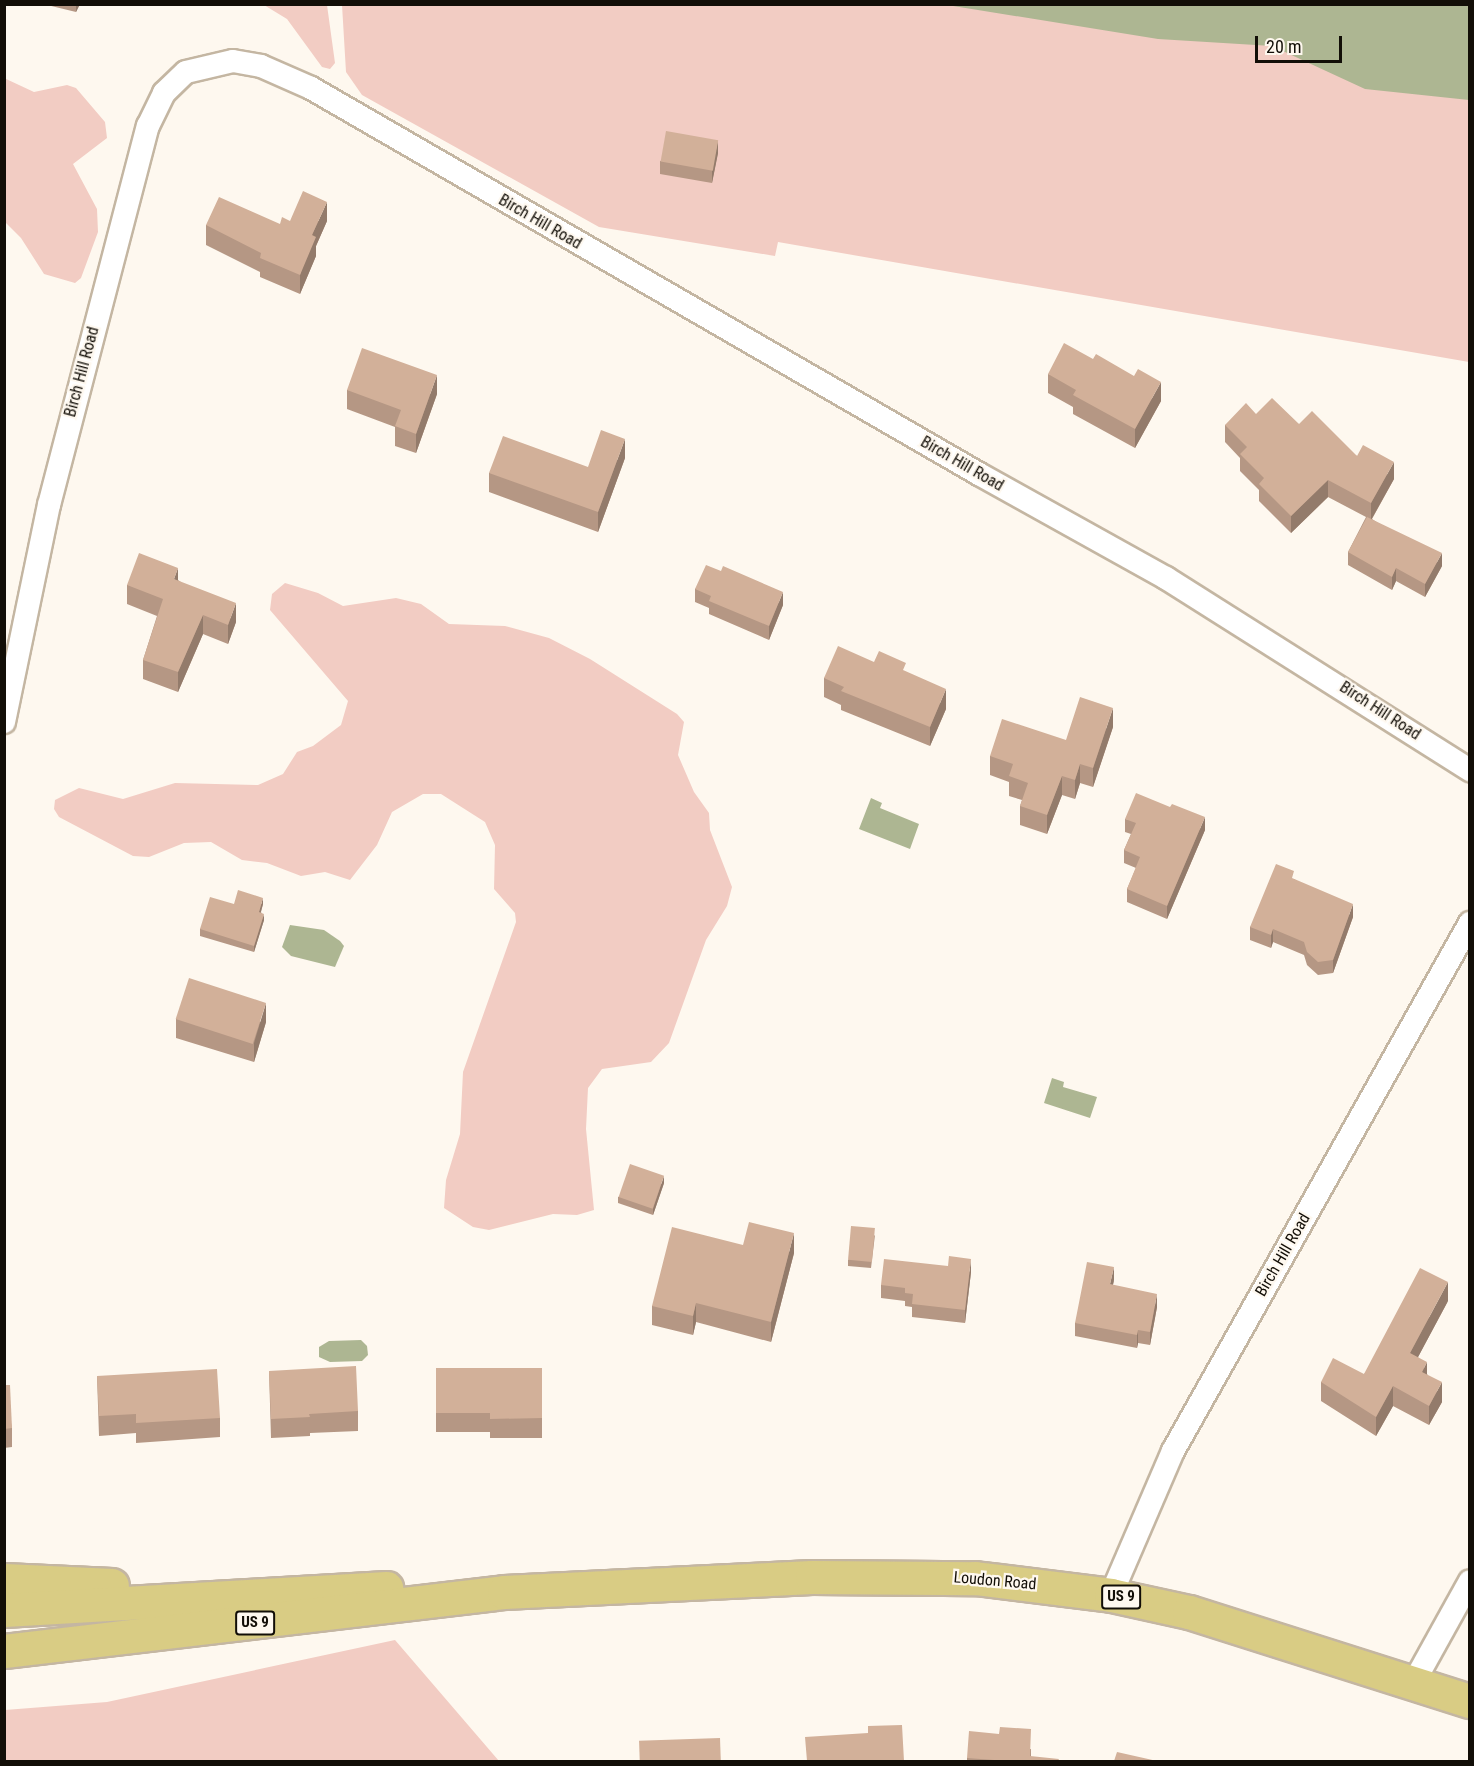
<!DOCTYPE html>
<style>
body{margin:0}
#map{position:relative;width:1474px;height:1766px;overflow:hidden;background:#fef8ef;font-family:"Roboto Condensed",sans-serif}
div>[style]{position:absolute}
[style*='--x']{left:calc(var(--x)*1px);top:calc(var(--y)*1px);width:calc(var(--w)*1px);rotate:calc(var(--a)*1deg)}
.green>*{inset:0;background:#f2ccc3}
.water>*{inset:0;background:#adb692}
.roads{filter:drop-shadow(2px 0 #c4b6a2) drop-shadow(-2px 0 #c4b6a2) drop-shadow(0 2px #c4b6a2) drop-shadow(0 -2px #c4b6a2)}
.street>*{height:22px;margin:-11px;padding:0 11px;transform-origin:11px;border-radius:11px;background:#fff}
.primary>*{height:33px;margin:-16.5px;padding:0 16.5px;transform-origin:16.5px;border-radius:16.5px;background:#d9cc84}
.wall>*{inset:0;background:#b59784}
.shaded-wall>*{inset:0;background:#937b6b}
.building>*{inset:0;background:#d2b099;transform-origin:0 0}
span{translate:-50% -50%;white-space:nowrap;text-align:center;line-height:1.15;-webkit-text-stroke:4.5px #fef8ef;paint-order:stroke}
.shield-label span{padding:2px 4px;background:#fef8ef;border:2px solid;border-radius:4px;-webkit-text-stroke-width:0}
.shield-label{font-size:15px;color:#120e07;font-weight:700}
.street-label{font-size:16px;color:#120e07}
.frame{position:absolute;inset:0;border:6px solid #120e07;pointer-events:none}
.scale{position:absolute;left:1255px;top:36px;width:87px;height:27px;box-sizing:border-box;border:3px solid #120e07;border-top:0;padding-left:8px;font-size:18px;line-height:21px;white-space:nowrap;color:#120e07;-webkit-text-stroke:4px #fef8ef;paint-order:stroke}
</style>
<div id="map">
<div class="green">
<div style="clip-path:polygon(264px 5px,327px 5px,335px 63px,330px 69px,322px 67px,287px 19px)"></div>
<div style="clip-path:polygon(342px 5px,1469px 5px,1469px 362px,778px 242px,775px 256px,599px 227px,362px 95px,346px 72px)"></div>
<div style="clip-path:polygon(4px 78px,34px 92px,67px 85px,76px 88px,105px 122px,107px 138px,73px 164px,97px 209px,98px 232px,81px 278px,75px 283px,44px 274px,21px 238px,5px 222px)"></div>
<div style="clip-path:polygon(285px 583px,318px 593px,343px 606px,396px 598px,421px 604px,449px 624px,505px 626px,549px 638px,590px 659px,677px 714px,684px 722px,678px 755px,694px 792px,709px 813px,710px 830px,732px 887px,727px 906px,706px 940px,669px 1043px,651px 1062px,602px 1069px,588px 1088px,586px 1129px,594px 1210px,577px 1215px,553px 1214px,489px 1230px,473px 1227px,444px 1208px,446px 1180px,460px 1134px,463px 1072px,516px 922px,515px 913px,494px 889px,495px 845px,485px 822px,441px 794px,423px 794px,392px 812px,377px 845px,350px 880px,325px 872px,301px 876px,267px 863px,242px 860px,211px 842px,184px 843px,149px 857px,133px 856px,59px 817px,54px 809px,55px 800px,79px 788px,123px 799px,175px 783px,258px 785px,283px 774px,297px 752px,313px 746px,341px 725px,348px 701px,270px 610px,272px 594px)"></div>
<div style="clip-path:polygon(395px 1640px,499px 1761px,5px 1761px,5px 1710px,107px 1702px)"></div>
</div>
<div class="water">
<div style="clip-path:polygon(947px 5px,1469px 5px,1469px 100px,1365px 89px,1272px 46px,1158px 39px)"></div>
<div style="clip-path:polygon(871px 798px,882px 803px,880px 808px,919px 824px,910px 849px,859px 829px)"></div>
<div style="clip-path:polygon(290px 925px,324px 930px,340px 941px,344px 946px,335px 967px,291px 956px,282px 947px)"></div>
<div style="clip-path:polygon(1052px 1078px,1064px 1082px,1063px 1087px,1097px 1097px,1090px 1118px,1044px 1103px)"></div>
<div style="clip-path:polygon(361px 1340px,367px 1346px,368px 1355px,362px 1361px,330px 1362px,319px 1357px,319px 1347px,329px 1341px)"></div>
</div>
<div class="roads">
<div class="street">
<div style="--x:4;--y:722;--w:222;--a:-78.3"></div>
<div style="--x:49;--y:505;--w:392;--a:-75.4"></div>
<div style="--x:148;--y:126;--w:37;--a:-64"></div>
<div style="--x:164;--y:93;--w:30;--a:-44"></div>
<div style="--x:186;--y:72;--w:48;--a:-13.2"></div>
<div style="--x:233;--y:61;--w:28;--a:10"></div>
<div style="--x:261;--y:66;--w:55;--a:23.7"></div>
<div style="--x:311;--y:88;--w:772;--a:30.02"></div>
<div style="--x:979;--y:474;--w:214;--a:29.1"></div>
<div style="--x:1166;--y:578;--w:360;--a:32.3"></div>
<div style="--x:1111;--y:1595;--w:157;--a:-66.7"></div>
<div style="--x:1173;--y:1451;--w:606;--a:-60.64"></div>
<div style="--x:1414;--y:1682;--w:115;--a:-61"></div>
</div>
<div class="primary">
<div style="--x:4;--y:1580;--w:108;--a:2.7"></div>
<div style="--x:4;--y:1610;--w:383;--a:-3.3"></div>
<div style="--x:4;--y:1651;--w:503;--a:-6.73"></div>
<div style="--x:504;--y:1592;--w:308;--a:-2.8"></div>
<div style="--x:812;--y:1577;--w:163;--a:0.4"></div>
<div style="--x:975;--y:1578;--w:137;--a:7.1"></div>
<div style="--x:1111;--y:1595;--w:80;--a:12.3"></div>
<div style="--x:1189;--y:1612;--w:295;--a:17.6"></div>
</div>
</div>
<div class="wall">
<div style="clip-path:polygon(43px 4px,80px 4px,76px 12px)"></div>
<div style="clip-path:polygon(718px 153px,712px 183px,660px 174px,660px 161px)"></div>
<div style="clip-path:polygon(290px 221px,327px 221px,316px 246px,316px 256px,300px 294px,260px 277px,260px 272px,206px 245px,206px 225px,280px 224px)"></div>
<div style="clip-path:polygon(1048px 374px,1161px 401px,1135px 448px,1073px 414px,1073px 407px,1048px 393px)"></div>
<div style="clip-path:polygon(347px 390px,437px 394px,416px 453px,395px 446px,395px 427px,347px 409px)"></div>
<div style="clip-path:polygon(1256px 414px,1299px 424px,1357px 456px,1394px 479px,1372px 519px,1442px 566px,1425px 597px,1396px 581px,1392px 590px,1348px 565px,1348px 552px,1366px 517px,1328px 497px,1291px 533px,1259px 501px,1259px 490px,1240px 471px,1240px 458px,1225px 442px,1225px 425px)"></div>
<div style="clip-path:polygon(625px 458px,598px 532px,489px 492px,489px 473px,588px 467px)"></div>
<div style="clip-path:polygon(721px 571px,783px 605px,769px 640px,709px 614px,709px 608px,695px 602px,695px 589px)"></div>
<div style="clip-path:polygon(178px 580px,236px 622px,228px 644px,203px 634px,178px 692px,143px 679px,143px 660px,157px 616px,127px 604px,127px 585px)"></div>
<div style="clip-path:polygon(874px 662px,906px 672px,946px 709px,930px 746px,841px 710px,841px 705px,824px 697px,824px 678px)"></div>
<div style="clip-path:polygon(1113px 727px,1093px 787px,1080px 783px,1075px 799px,1062px 795px,1047px 834px,1020px 825px,1020px 806px,1022px 800px,1009px 796px,1009px 782px,990px 775px,990px 756px,1066px 740px)"></div>
<div style="clip-path:polygon(1125px 819px,1205px 830px,1167px 919px,1127px 902px,1127px 889px,1136px 868px,1124px 863px,1124px 850px,1131px 834px,1125px 832px)"></div>
<div style="clip-path:polygon(1294px 879px,1353px 917px,1333px 973px,1318px 975px,1307px 965px,1304px 955px,1273px 942px,1271px 948px,1250px 940px,1250px 927px)"></div>
<div style="clip-path:polygon(234px 904px,263px 904px,261px 912px,264px 920px,254px 952px,200px 936px,200px 929px)"></div>
<div style="clip-path:polygon(176px 1019px,266px 1022px,254px 1062px,176px 1038px)"></div>
<div style="clip-path:polygon(664px 1183px,653px 1215px,618px 1203px,618px 1197px)"></div>
<div style="clip-path:polygon(875px 1235px,871px 1268px,848px 1266px,848px 1260px)"></div>
<div style="clip-path:polygon(743px 1245px,794px 1253px,771px 1342px,696px 1322px,693px 1335px,652px 1325px,652px 1306px)"></div>
<div style="clip-path:polygon(948px 1266px,971px 1272px,965px 1323px,912px 1317px,912px 1307px,905px 1306px,905px 1301px,881px 1298px,881px 1285px)"></div>
<div style="clip-path:polygon(1114px 1280px,1113px 1285px,1157px 1307px,1150px 1345px,1138px 1343px,1137px 1348px,1075px 1336px,1075px 1323px)"></div>
<div style="clip-path:polygon(1448px 1301px,1418px 1357px,1442px 1402px,1429px 1425px,1393px 1406px,1376px 1436px,1321px 1401px,1321px 1382px,1364px 1374px)"></div>
<div style="clip-path:polygon(436px 1368px,542px 1368px,542px 1438px,490px 1438px,490px 1432px,436px 1432px)"></div>
<div style="clip-path:polygon(269px 1371px,358px 1411px,358px 1431px,310px 1433px,310px 1436px,271px 1438px)"></div>
<div style="clip-path:polygon(97px 1376px,220px 1418px,220px 1437px,136px 1443px,136px 1433px,99px 1436px)"></div>
<div style="clip-path:polygon(4px 1385px,12px 1428px,12px 1447px,4px 1448px)"></div>
<div style="clip-path:polygon(1031px 1749px,1031px 1757px,1059px 1761px,967px 1761px,967px 1758px)"></div>
</div>
<div class="shaded-wall">
<div style="clip-path:polygon(76px 4px,80px 4px,76px 12px)"></div>
<div style="clip-path:polygon(718px 140px,718px 153px,712px 183px,712px 170px)"></div>
<div style="clip-path:polygon(327px 202px,327px 221px,316px 246px,316px 256px,300px 294px,300px 275px,312px 235px)"></div>
<div style="clip-path:polygon(437px 375px,437px 394px,416px 453px,416px 434px)"></div>
<div style="clip-path:polygon(1161px 382px,1161px 401px,1135px 448px,1135px 429px)"></div>
<div style="clip-path:polygon(625px 439px,625px 458px,598px 532px,598px 512px)"></div>
<div style="clip-path:polygon(1394px 462px,1394px 479px,1371px 520px,1371px 503px)"></div>
<div style="clip-path:polygon(1328px 480px,1328px 497px,1291px 533px,1291px 516px)"></div>
<div style="clip-path:polygon(1442px 553px,1442px 566px,1425px 597px,1425px 584px)"></div>
<div style="clip-path:polygon(178px 568px,178px 587px,174px 579px)"></div>
<div style="clip-path:polygon(1396px 568px,1396px 581px,1392px 590px,1392px 577px)"></div>
<div style="clip-path:polygon(783px 592px,783px 605px,769px 640px,769px 626px)"></div>
<div style="clip-path:polygon(236px 603px,236px 622px,228px 644px,228px 625px)"></div>
<div style="clip-path:polygon(203px 615px,203px 634px,178px 692px,178px 672px)"></div>
<div style="clip-path:polygon(946px 689px,946px 709px,930px 746px,930px 727px)"></div>
<div style="clip-path:polygon(1113px 708px,1113px 727px,1093px 787px,1093px 768px)"></div>
<div style="clip-path:polygon(1080px 764px,1080px 783px,1075px 799px,1075px 780px)"></div>
<div style="clip-path:polygon(1062px 776px,1062px 795px,1047px 834px,1047px 815px)"></div>
<div style="clip-path:polygon(1205px 817px,1205px 830px,1167px 919px,1167px 906px)"></div>
<div style="clip-path:polygon(263px 898px,263px 904px,259px 918px,259px 912px)"></div>
<div style="clip-path:polygon(1353px 904px,1353px 917px,1333px 973px,1333px 960px)"></div>
<div style="clip-path:polygon(264px 914px,264px 920px,254px 952px,254px 946px)"></div>
<div style="clip-path:polygon(1273px 929px,1273px 942px,1271px 948px,1271px 935px)"></div>
<div style="clip-path:polygon(266px 1003px,266px 1022px,254px 1062px,254px 1043px)"></div>
<div style="clip-path:polygon(664px 1176px,664px 1183px,653px 1215px,653px 1209px)"></div>
<div style="clip-path:polygon(794px 1233px,794px 1253px,771px 1342px,771px 1322px)"></div>
<div style="clip-path:polygon(971px 1259px,971px 1272px,965px 1323px,965px 1310px)"></div>
<div style="clip-path:polygon(1114px 1267px,1114px 1280px,1110px 1297px,1110px 1284px)"></div>
<div style="clip-path:polygon(1448px 1282px,1448px 1301px,1410px 1372px,1410px 1353px)"></div>
<div style="clip-path:polygon(1157px 1294px,1157px 1307px,1150px 1345px,1150px 1332px)"></div>
<div style="clip-path:polygon(696px 1303px,696px 1322px,693px 1335px,693px 1316px)"></div>
<div style="clip-path:polygon(1138px 1330px,1138px 1343px,1137px 1348px,1137px 1335px)"></div>
<div style="clip-path:polygon(1427px 1362px,1427px 1381px,1422px 1372px)"></div>
<div style="clip-path:polygon(1442px 1382px,1442px 1402px,1429px 1425px,1429px 1406px)"></div>
<div style="clip-path:polygon(1393px 1386px,1393px 1406px,1376px 1436px,1376px 1417px)"></div>
</div>
<div class="building">
<div style="left:666px;top:131px;width:53px;height:31px;rotate:10deg"></div>
<div style="clip-path:polygon(303px 191px,327px 202px,312px 235px,316px 237px,300px 275px,260px 258px,261px 253px,206px 225px,219px 197px,280px 224px,282px 217px,290px 221px)"></div>
<div style="clip-path:polygon(1064px 343px,1093px 359px,1096px 354px,1134px 376px,1138px 369px,1161px 382px,1135px 429px,1073px 395px,1076px 390px,1048px 374px)"></div>
<div style="clip-path:polygon(362px 348px,437px 375px,416px 434px,395px 426px,401px 410px,347px 390px)"></div>
<div style="clip-path:polygon(1272px 398px,1299px 424px,1312px 411px,1357px 456px,1363px 445px,1394px 462px,1371px 503px,1328px 480px,1291px 516px,1259px 484px,1264px 478px,1240px 454px,1247px 447px,1225px 425px,1246px 403px,1256px 414px)"></div>
<div style="clip-path:polygon(601px 430px,625px 439px,598px 512px,489px 473px,503px 436px,588px 467px)"></div>
<div style="clip-path:polygon(1367px 517px,1442px 553px,1425px 584px,1396px 568px,1392px 577px,1348px 552px)"></div>
<div style="clip-path:polygon(139px 553px,178px 568px,174px 579px,236px 603px,228px 625px,203px 615px,178px 672px,143px 660px,163px 599px,127px 585px)"></div>
<div style="clip-path:polygon(706px 565px,721px 571px,723px 566px,783px 592px,769px 626px,709px 601px,711px 596px,695px 589px)"></div>
<div style="clip-path:polygon(838px 646px,874px 662px,879px 651px,906px 663px,903px 670px,946px 689px,930px 727px,841px 691px,844px 687px,824px 678px)"></div>
<div style="clip-path:polygon(1080px 697px,1113px 708px,1093px 768px,1080px 764px,1075px 780px,1062px 776px,1047px 815px,1020px 806px,1028px 783px,1009px 776px,1013px 764px,990px 756px,1002px 719px,1066px 740px)"></div>
<div style="clip-path:polygon(1136px 793px,1170px 807px,1172px 804px,1205px 817px,1167px 906px,1127px 889px,1140px 857px,1124px 850px,1136px 823px,1125px 819px)"></div>
<div style="clip-path:polygon(1276px 864px,1294px 871px,1292px 878px,1353px 904px,1333px 960px,1318px 962px,1307px 952px,1304px 942px,1273px 929px,1271px 935px,1250px 927px)"></div>
<div style="clip-path:polygon(238px 890px,263px 898px,259px 912px,264px 914px,254px 946px,200px 929px,210px 897px,234px 904px)"></div>
<div style="left:189px;top:978px;width:81px;height:43px;rotate:18deg"></div>
<div style="left:630px;top:1164px;width:36px;height:35px;rotate:19deg"></div>
<div style="clip-path:polygon(749px 1222px,794px 1233px,771px 1322px,696px 1303px,693px 1316px,652px 1306px,672px 1227px,743px 1245px)"></div>
<div style="left:851px;top:1226px;width:24px;height:34px;rotate:5deg"></div>
<div style="clip-path:polygon(949px 1256px,971px 1259px,965px 1310px,912px 1304px,913px 1294px,905px 1293px,905px 1288px,881px 1285px,884px 1259px,948px 1266px)"></div>
<div style="clip-path:polygon(1087px 1262px,1114px 1267px,1110px 1284px,1157px 1294px,1150px 1332px,1138px 1330px,1137px 1335px,1075px 1323px)"></div>
<div style="clip-path:polygon(1420px 1268px,1448px 1282px,1410px 1353px,1427px 1362px,1422px 1372px,1442px 1382px,1429px 1406px,1393px 1386px,1376px 1417px,1321px 1382px,1333px 1358px,1364px 1374px)"></div>
<div style="clip-path:polygon(356px 1366px,358px 1411px,309px 1414px,310px 1417px,271px 1419px,269px 1371px)"></div>
<div style="clip-path:polygon(436px 1368px,542px 1368px,542px 1418px,490px 1419px,490px 1413px,436px 1413px)"></div>
<div style="clip-path:polygon(217px 1369px,220px 1418px,136px 1423px,136px 1414px,99px 1416px,97px 1376px)"></div>
<div style="clip-path:polygon(4px 1385px,10px 1385px,12px 1428px,4px 1429px)"></div>
<div style="clip-path:polygon(902px 1725px,904px 1761px,807px 1761px,805px 1737px,868px 1733px,868px 1726px)"></div>
<div style="clip-path:polygon(1000px 1727px,1031px 1729px,1030px 1756px,1059px 1759px,1058px 1761px,994px 1761px,994px 1760px,967px 1758px,969px 1731px,999px 1734px)"></div>
<div style="left:720px;top:1738px;width:23px;height:81px;rotate:88deg"></div>
<div style="clip-path:polygon(1117px 1752px,1157px 1761px,1114px 1761px)"></div>
</div>
<div class="shield-label">
<span style="left:1121px;top:1597px">US 9</span>
<span style="left:255px;top:1623px">US 9</span>
</div>
<div class="street-label">
<span style="left:540px;top:222px;rotate:30deg">Birch Hill Road</span>
<span style="left:82px;top:372px;rotate:-75deg">Birch Hill Road</span>
<span style="left:962px;top:464px;rotate:30deg">Birch Hill Road</span>
<span style="left:1380px;top:711px;rotate:33deg">Birch Hill Road</span>
<span style="left:1283px;top:1255px;rotate:-60deg">Birch Hill Road</span>
<span style="left:995px;top:1581px;rotate:5deg">Loudon Road</span>
</div>
<div class="frame"></div>
<div class="scale">20 m</div>
</div>
